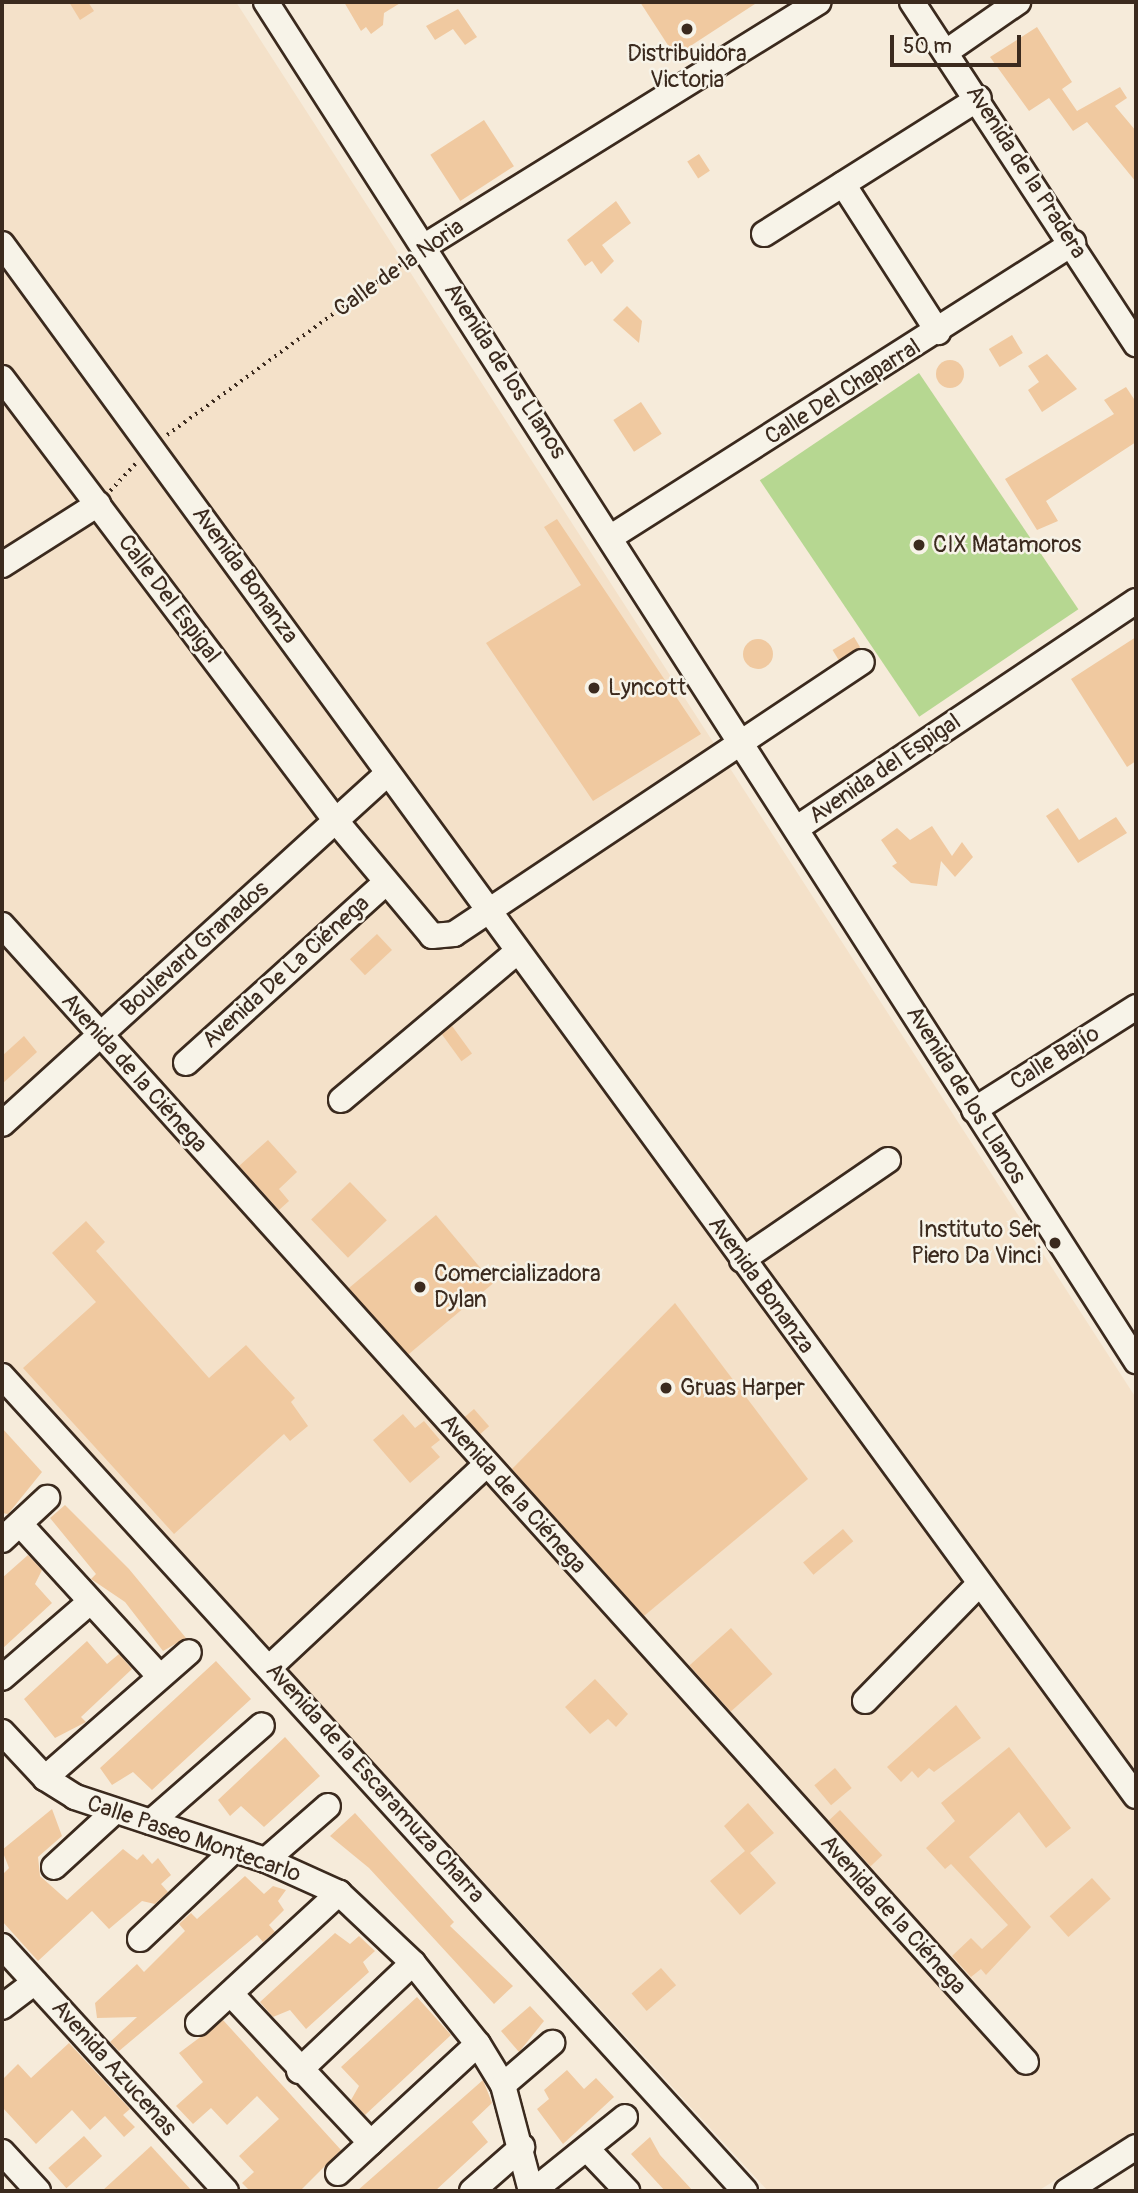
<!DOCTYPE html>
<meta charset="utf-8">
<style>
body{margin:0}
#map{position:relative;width:1138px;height:2193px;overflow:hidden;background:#f6ebda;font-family:Pangolin,sans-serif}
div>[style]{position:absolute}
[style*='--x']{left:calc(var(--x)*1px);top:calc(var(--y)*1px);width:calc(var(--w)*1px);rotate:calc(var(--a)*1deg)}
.built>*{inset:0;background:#f4e1c9}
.green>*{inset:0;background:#b6d791;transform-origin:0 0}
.building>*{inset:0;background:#f0c9a0;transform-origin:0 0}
.round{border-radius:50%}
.path>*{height:3.5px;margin-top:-1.75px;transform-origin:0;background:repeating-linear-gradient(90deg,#3b2a1e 0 2px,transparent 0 7px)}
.roads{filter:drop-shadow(2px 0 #3b2a1e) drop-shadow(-2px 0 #3b2a1e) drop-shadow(0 2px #3b2a1e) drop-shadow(0 -2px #3b2a1e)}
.minor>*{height:24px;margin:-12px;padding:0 12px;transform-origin:12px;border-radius:12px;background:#f7f3e8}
.dots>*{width:19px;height:19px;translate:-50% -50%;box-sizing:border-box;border:4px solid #f7f3e8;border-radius:50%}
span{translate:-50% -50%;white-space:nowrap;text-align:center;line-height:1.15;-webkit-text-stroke:5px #f7f3e8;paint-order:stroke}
.poi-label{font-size:23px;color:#3b2a1e}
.left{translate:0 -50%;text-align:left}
.right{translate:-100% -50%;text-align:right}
.street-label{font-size:23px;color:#3b2a1e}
.frame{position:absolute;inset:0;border:4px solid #3b2a1e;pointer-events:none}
.scale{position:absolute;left:890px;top:35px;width:131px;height:32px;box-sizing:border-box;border:4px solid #3b2a1e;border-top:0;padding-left:9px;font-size:21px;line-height:24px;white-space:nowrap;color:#3b2a1e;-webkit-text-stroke:5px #f7f3e8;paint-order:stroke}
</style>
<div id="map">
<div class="built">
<div style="clip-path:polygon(2px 2px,236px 2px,1136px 1398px,1136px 2130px,1038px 2191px,768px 2191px,2px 1358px)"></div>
</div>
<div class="green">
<div style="left:919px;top:373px;width:285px;height:192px;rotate:56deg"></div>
</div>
<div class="building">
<div style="clip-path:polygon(69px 2px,88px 2px,94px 11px,80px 20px)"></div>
<div style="clip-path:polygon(344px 2px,402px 2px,384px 13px,383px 25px,371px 34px,366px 27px,361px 31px)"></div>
<div style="clip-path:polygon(640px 2px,758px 2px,675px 56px)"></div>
<div style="clip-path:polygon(458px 9px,477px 37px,465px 45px,453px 29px,435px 40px,426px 26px)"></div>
<div style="clip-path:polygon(1037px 27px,1072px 82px,1062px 89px,1077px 111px,1120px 87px,1127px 98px,1115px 106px,1136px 131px,1136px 182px,1087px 122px,1073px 131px,1049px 98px,1029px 111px,990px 57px)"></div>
<div style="left:484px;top:120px;width:55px;height:64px;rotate:57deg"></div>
<div style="left:699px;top:154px;width:20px;height:14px;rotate:57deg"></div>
<div style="clip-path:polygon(616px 201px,631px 223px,602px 245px,614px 261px,601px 274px,592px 261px,585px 266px,567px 240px)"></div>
<div style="clip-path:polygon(627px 306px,642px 321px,639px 343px,613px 320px)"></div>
<div style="left:1012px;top:335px;width:21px;height:27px;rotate:59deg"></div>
<div style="clip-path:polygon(1047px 354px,1077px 389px,1042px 412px,1028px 390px,1039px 382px,1028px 366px)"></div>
<div class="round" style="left:936px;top:360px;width:28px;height:28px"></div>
<div style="clip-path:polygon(1126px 387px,1136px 402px,1136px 442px,1046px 501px,1058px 521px,1037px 530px,1005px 479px,1114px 414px,1104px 400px)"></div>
<div style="left:641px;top:402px;width:38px;height:33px;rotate:57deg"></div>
<div style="clip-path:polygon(557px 519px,701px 734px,593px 801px,486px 643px,581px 585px,544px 527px)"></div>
<div style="left:854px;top:637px;width:12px;height:25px;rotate:59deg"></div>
<div style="clip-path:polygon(1136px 637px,1136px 761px,1127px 767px,1071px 679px)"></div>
<div class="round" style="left:743px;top:639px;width:30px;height:30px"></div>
<div style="clip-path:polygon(1058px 808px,1079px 840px,1116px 817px,1127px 833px,1078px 863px,1046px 816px)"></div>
<div style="clip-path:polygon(932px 826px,952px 856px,962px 842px,973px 857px,955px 877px,941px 861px,937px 886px,911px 883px,892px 866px,897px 863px,881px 840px,897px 828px,910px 840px)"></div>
<div style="left:377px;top:934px;width:22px;height:37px;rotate:47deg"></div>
<div style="left:452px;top:1026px;width:34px;height:13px;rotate:54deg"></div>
<div style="clip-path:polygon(24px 1036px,37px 1052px,2px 1084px,2px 1056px)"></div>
<div style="clip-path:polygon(268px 1140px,297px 1172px,279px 1189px,289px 1201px,279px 1210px,239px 1166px)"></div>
<div style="left:350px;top:1182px;width:53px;height:54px;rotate:46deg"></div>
<div style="left:436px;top:1215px;width:89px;height:114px;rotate:50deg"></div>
<div style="clip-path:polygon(86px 1221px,105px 1242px,96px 1251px,209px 1378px,246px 1345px,295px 1398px,291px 1402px,308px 1426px,290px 1441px,284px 1434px,174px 1534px,23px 1368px,96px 1302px,52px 1253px)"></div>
<div style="clip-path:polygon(675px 1303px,808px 1479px,644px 1616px,512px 1469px)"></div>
<div style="left:474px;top:1409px;width:23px;height:12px;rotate:49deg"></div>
<div style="clip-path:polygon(403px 1414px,415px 1428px,424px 1421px,440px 1440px,431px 1447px,440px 1457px,410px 1483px,373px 1440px)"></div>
<div style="clip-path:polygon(2px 1428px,42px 1472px,8px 1514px,2px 1513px)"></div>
<div style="clip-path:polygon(65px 1505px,129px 1569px,186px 1638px,163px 1651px,125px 1602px,91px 1579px,96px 1574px,50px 1518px)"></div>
<div style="left:843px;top:1529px;width:16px;height:52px;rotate:50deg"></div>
<div style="clip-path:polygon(28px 1555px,42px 1570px,35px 1584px,52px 1603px,2px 1649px,2px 1578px)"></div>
<div style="left:731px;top:1628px;width:62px;height:56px;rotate:48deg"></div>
<div style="clip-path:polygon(87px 1641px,107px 1664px,119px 1654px,132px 1669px,81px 1717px,86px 1722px,55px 1738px,24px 1699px)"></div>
<div style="clip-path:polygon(216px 1661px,251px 1699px,152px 1790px,133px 1772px,112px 1785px,100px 1768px)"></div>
<div style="clip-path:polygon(595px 1679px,628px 1714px,616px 1727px,608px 1719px,590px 1734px,565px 1707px)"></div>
<div style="clip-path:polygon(956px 1705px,981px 1738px,934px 1772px,929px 1768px,918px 1778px,912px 1771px,901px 1782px,887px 1767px)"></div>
<div style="clip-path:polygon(285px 1737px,320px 1776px,264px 1827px,241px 1806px,230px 1816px,218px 1800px)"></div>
<div style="clip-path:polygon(1009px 1747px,1071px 1828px,1046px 1848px,1019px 1812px,969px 1857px,1031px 1927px,986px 1975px,981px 1969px,971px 1977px,952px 1956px,971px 1938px,982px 1949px,1008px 1925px,951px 1864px,945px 1869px,926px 1848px,955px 1821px,941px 1803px)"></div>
<div style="left:835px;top:1768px;width:26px;height:27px;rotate:50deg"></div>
<div style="clip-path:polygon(748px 1803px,774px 1833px,750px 1853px,776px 1883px,740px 1915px,710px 1881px,745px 1851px,724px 1826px)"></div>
<div style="clip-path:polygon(52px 1809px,62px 1836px,38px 1857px,40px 1876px,67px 1900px,123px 1849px,137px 1860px,143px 1854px,152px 1864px,158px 1858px,171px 1875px,161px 1884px,168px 1892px,155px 1904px,142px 1901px,109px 1929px,92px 1911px,38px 1961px,2px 1921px,2px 1875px,9px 1868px,2px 1850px)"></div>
<div style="left:840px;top:1810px;width:62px;height:16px;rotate:47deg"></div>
<div style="clip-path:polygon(355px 1813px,454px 1922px,450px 1926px,513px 1986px,494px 2004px,369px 1868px,330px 1836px)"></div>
<div style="clip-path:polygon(245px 1876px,264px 1894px,273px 1886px,286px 1890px,278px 1901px,284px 1910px,269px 1925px,275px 1932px,263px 1942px,257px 1935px,119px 2051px,110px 2042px,137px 2017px,97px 2018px,95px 2003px,137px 1964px,144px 1972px,185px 1931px,179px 1924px,191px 1913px,197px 1919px)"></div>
<div style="left:1092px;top:1878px;width:28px;height:57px;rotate:48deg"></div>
<div style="clip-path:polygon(335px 1933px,350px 1944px,359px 1936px,375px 1951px,363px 1962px,369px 1972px,306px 2029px,290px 2010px,273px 2017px,260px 2002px)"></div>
<div style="left:661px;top:1968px;width:23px;height:39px;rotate:49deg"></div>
<div style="clip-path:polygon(417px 1997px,451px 2035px,365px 2115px,351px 2100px,359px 2086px,341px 2067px)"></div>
<div style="clip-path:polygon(530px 2006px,544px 2021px,519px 2052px,501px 2031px)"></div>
<div style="clip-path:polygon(223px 2020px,341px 2150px,300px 2191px,250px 2191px,242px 2183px,254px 2172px,239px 2156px,279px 2119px,257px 2096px,227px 2125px,211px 2108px,193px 2124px,176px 2106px,203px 2082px,179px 2053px)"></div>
<div style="clip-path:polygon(69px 2043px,130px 2109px,123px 2115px,135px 2127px,124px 2137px,105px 2116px,90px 2130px,72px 2110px,36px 2144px,2px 2107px,2px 2080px,18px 2064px,31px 2078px)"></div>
<div style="clip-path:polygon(567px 2070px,584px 2089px,596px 2078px,614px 2097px,563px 2144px,537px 2109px,549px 2099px,544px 2090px)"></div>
<div style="clip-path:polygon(483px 2080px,492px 2103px,472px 2122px,488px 2142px,435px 2191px,357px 2191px)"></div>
<div style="left:84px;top:2136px;width:27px;height:48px;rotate:48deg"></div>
<div style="clip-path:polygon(650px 2137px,660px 2155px,693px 2191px,665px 2191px,631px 2154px)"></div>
<div style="clip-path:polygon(151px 2146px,192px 2191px,102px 2191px)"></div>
</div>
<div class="path">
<div style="--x:167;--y:435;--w:297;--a:-36.1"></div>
<div style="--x:110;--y:491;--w:41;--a:-47"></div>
</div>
<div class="roads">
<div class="minor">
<div style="--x:266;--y:2;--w:1614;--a:57.37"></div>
<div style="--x:912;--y:2;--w:409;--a:56.8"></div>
<div style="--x:946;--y:52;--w:88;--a:-34.8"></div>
<div style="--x:843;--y:184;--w:176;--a:57.3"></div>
<div style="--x:764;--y:234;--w:254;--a:-32.3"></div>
<div style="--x:2;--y:244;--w:1922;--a:53.85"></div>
<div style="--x:425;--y:246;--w:463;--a:-31.8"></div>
<div style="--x:2;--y:378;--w:555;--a:52.99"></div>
<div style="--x:336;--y:821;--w:150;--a:50.1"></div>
<div style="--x:432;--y:936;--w:22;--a:-5"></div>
<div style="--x:454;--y:934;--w:490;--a:-33.7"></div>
<div style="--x:611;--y:537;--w:548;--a:-32.47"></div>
<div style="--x:2;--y:565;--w:114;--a:-32.4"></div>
<div style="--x:797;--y:828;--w:408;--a:-33.8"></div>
<div style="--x:2;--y:925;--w:1530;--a:47.99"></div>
<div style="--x:186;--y:1063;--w:270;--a:-42.1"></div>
<div style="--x:341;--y:1100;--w:231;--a:-40.1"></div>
<div style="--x:974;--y:1110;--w:192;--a:-32.4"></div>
<div style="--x:2;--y:1124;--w:520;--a:-42.27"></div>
<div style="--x:742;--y:1260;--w:177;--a:-34.4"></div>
<div style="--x:2;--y:1376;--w:1103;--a:47.65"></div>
<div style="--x:20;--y:1524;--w:207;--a:47.5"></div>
<div style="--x:2;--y:1540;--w:62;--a:-43"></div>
<div style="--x:270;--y:1667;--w:296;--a:-43.1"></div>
<div style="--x:2;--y:1678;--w:116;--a:-40.8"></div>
<div style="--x:865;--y:1701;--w:163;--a:-45.7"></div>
<div style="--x:2;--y:1732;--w:63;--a:46.9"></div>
<div style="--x:45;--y:1778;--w:36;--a:32"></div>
<div style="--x:75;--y:1797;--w:201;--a:18.3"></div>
<div style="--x:266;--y:1860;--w:80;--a:24.3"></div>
<div style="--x:339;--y:1893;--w:102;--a:43.4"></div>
<div style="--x:413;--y:1963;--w:104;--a:51.3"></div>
<div style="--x:478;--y:2044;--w:48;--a:58.6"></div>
<div style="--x:503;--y:2085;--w:110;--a:75.2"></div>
<div style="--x:45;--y:1778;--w:191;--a:-41.2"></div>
<div style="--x:151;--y:1822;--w:147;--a:-41.1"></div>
<div style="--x:266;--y:1860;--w:82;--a:-41.1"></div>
<div style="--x:54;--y:1867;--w:80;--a:-42.5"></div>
<div style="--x:140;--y:1939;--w:128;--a:-43.4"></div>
<div style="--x:2;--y:1946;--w:332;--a:47.6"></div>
<div style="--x:231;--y:1994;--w:204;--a:46.8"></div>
<div style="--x:2;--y:2007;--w:41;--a:-37.1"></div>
<div style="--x:198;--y:2023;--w:192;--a:-42.7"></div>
<div style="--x:299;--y:2071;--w:157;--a:-43.5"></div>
<div style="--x:503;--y:2085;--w:65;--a:-40.6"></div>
<div style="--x:588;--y:2150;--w:57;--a:46.4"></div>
<div style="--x:2;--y:2152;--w:53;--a:47.3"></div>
<div style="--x:338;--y:2173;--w:190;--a:-42.7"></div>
<div style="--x:472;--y:2191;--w:67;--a:-41.3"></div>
<div style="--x:533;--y:2191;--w:118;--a:-38.8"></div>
<div style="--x:1067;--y:2191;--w:82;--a:-32.5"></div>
</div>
</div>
<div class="dots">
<div style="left:687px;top:29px;background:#3b2a1e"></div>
<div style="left:919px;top:545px;background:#3b2a1e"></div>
<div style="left:594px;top:688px;background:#3b2a1e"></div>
<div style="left:1055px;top:1243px;background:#3b2a1e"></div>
<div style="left:420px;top:1287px;background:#3b2a1e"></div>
<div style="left:666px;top:1388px;background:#3b2a1e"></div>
</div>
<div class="poi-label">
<span style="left:687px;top:67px">Distribuidora<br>Victoria</span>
<span class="left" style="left:933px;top:545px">CIX Matamoros</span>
<span class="left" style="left:608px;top:688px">Lyncott</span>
<span class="right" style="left:1041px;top:1243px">Instituto Ser<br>Piero Da Vinci</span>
<span class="left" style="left:434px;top:1287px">Comercializadora<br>Dylan</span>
<span class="left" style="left:680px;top:1388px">Gruas Harper</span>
</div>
<div class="street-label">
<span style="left:1026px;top:172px;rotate:57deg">Avenida de la Pradera</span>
<span style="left:399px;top:268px;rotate:-35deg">Calle de la Noria</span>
<span style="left:505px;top:371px;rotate:57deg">Avenida de los Llanos</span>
<span style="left:843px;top:392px;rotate:-32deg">Calle Del Chaparral</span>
<span style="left:245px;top:575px;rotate:54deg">Avenida Bonanza</span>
<span style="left:169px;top:599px;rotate:53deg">Calle Del Espigal</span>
<span style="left:885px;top:769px;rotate:-34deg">Avenida del Espigal</span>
<span style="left:195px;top:949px;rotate:-42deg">Boulevard Granados</span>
<span style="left:286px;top:972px;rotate:-42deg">Avenida De La Ciénega</span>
<span style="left:1055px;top:1058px;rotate:-32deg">Calle Bajío</span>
<span style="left:134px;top:1073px;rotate:48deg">Avenida de la Ciénega</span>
<span style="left:966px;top:1095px;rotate:58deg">Avenida de los Llanos</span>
<span style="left:761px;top:1285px;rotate:54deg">Avenida Bonanza</span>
<span style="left:513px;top:1494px;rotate:48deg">Avenida de la Ciénega</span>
<span style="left:375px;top:1783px;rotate:48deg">Avenida de la Escaramuza Charra</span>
<span style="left:194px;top:1839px;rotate:19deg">Calle Paseo Montecarlo</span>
<span style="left:893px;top:1915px;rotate:48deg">Avenida de la Ciénega</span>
<span style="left:114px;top:2068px;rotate:48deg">Avenida Azucenas</span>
</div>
<div class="frame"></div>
<div class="scale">50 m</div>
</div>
